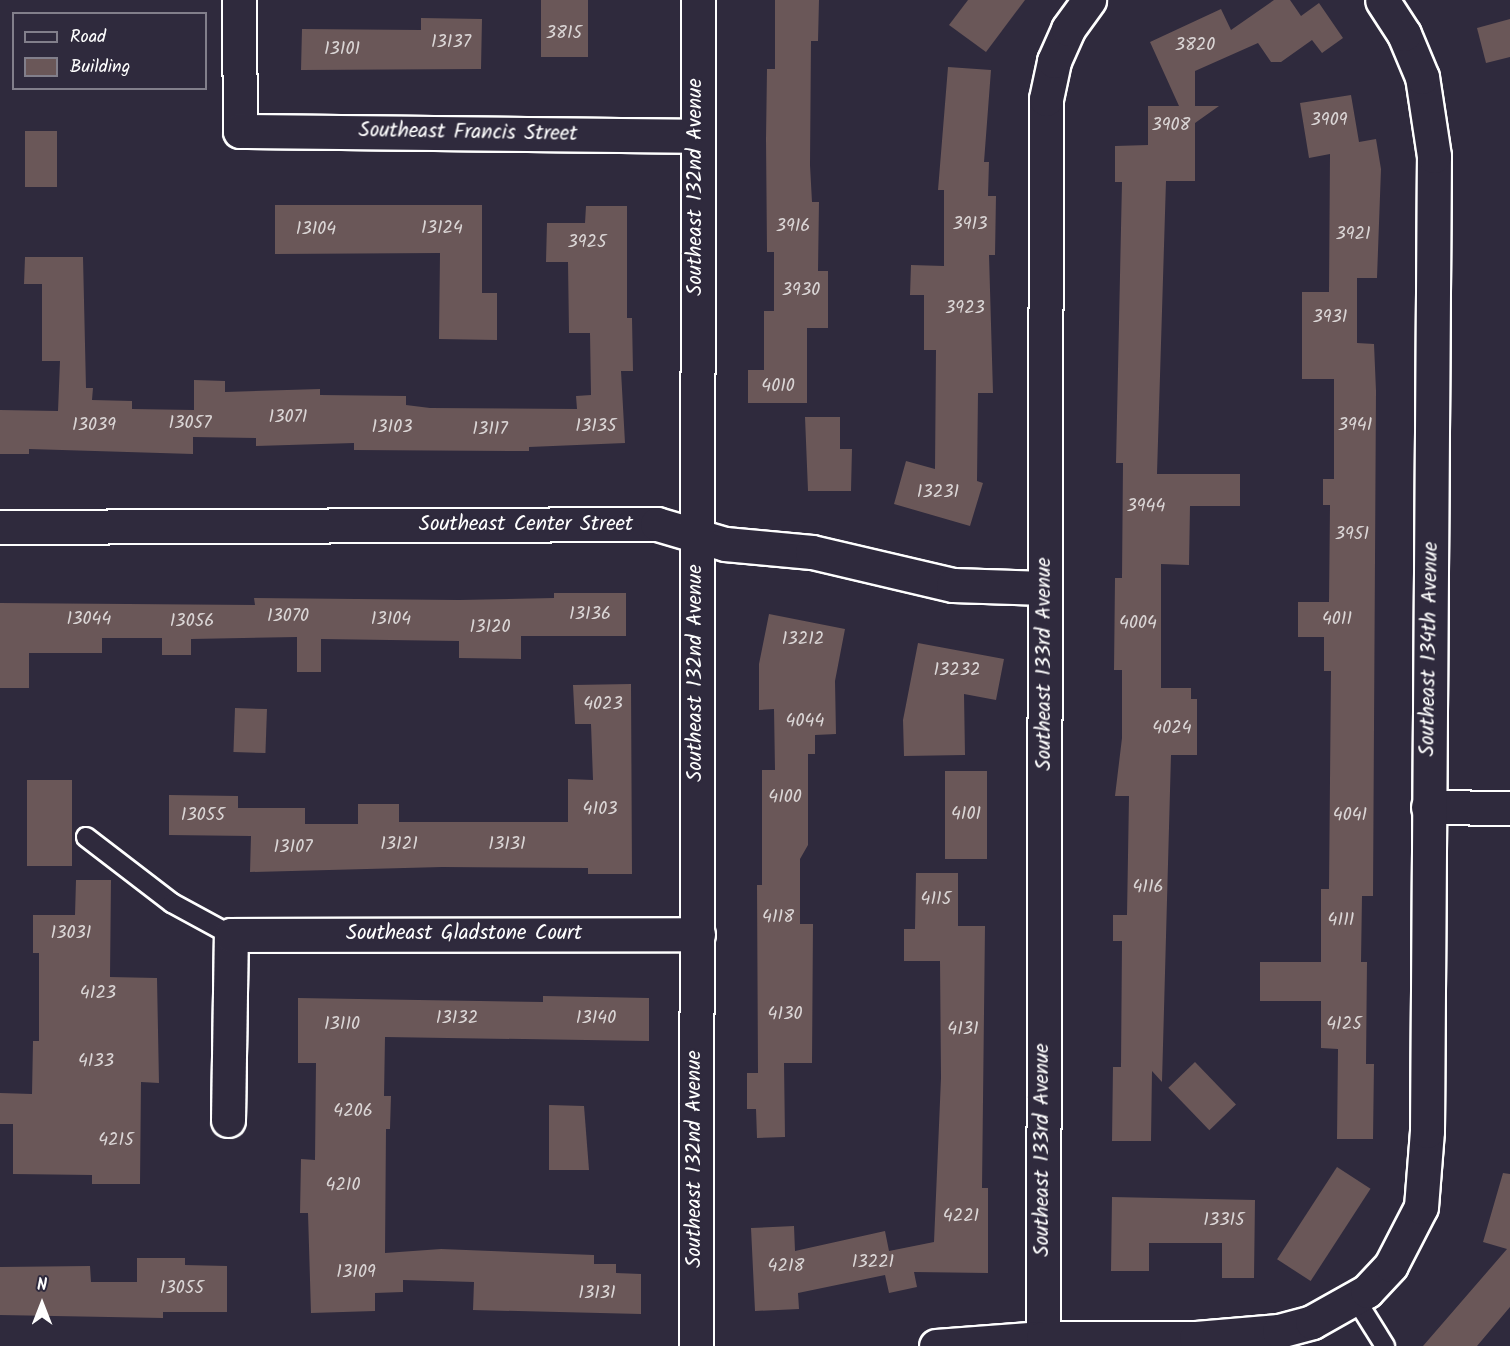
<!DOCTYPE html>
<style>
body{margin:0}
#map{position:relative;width:1510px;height:1346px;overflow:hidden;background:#2f2a3d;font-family:Kalam,sans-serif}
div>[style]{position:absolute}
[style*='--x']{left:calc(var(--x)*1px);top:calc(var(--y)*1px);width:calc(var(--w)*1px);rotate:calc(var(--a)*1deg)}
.building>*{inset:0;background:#6a5758;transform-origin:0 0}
.roads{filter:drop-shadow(2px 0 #fff) drop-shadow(-2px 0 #fff) drop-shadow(0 2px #fff) drop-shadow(0 -2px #fff)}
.service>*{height:18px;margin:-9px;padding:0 9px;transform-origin:9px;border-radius:9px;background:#2f2a3d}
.minor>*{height:33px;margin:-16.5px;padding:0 16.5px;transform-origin:16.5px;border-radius:16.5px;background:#2f2a3d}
span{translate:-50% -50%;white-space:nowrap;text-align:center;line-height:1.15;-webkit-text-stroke:4.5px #2f2a3d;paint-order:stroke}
.number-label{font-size:18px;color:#dad5d5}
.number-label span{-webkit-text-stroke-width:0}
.street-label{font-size:21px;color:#fff}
.legend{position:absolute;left:12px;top:12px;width:195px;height:78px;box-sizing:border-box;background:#2f2a3d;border:2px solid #827f8b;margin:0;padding:8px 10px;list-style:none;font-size:18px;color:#fff}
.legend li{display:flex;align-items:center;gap:12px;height:30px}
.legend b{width:30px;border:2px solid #827f8b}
.north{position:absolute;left:12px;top:1274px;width:60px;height:60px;-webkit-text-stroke:4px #2f2a3d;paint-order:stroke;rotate:0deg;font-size:16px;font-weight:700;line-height:24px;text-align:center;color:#fff}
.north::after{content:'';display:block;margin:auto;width:21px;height:27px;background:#fff;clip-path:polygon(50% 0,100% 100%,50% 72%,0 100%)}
</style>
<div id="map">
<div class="building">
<div style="left:541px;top:0;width:47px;height:57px"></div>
<div style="clip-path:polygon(775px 0,819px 0,818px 41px,811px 41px,810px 165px,812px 202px,819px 202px,818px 271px,828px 271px,828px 328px,807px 328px,807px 403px,748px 403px,748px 370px,764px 370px,764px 311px,774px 311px,774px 252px,767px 252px,766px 139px,767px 69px,775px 69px)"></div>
<div style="clip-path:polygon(968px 0,1025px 0,986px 52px,949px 25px)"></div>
<div style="clip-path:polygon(1274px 0,1290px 0,1301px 16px,1319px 3px,1343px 38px,1322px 53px,1312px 40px,1281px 62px,1271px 62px,1258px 43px,1195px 71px,1195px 106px,1219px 106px,1195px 123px,1195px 181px,1166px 181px,1157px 474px,1240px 474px,1240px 506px,1190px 506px,1189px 565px,1161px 564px,1161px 688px,1191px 688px,1191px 699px,1197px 699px,1197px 755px,1171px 755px,1162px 1082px,1152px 1071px,1151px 1141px,1112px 1141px,1113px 1067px,1121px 1067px,1122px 941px,1113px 941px,1113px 915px,1127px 915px,1129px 796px,1115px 796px,1122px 738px,1122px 670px,1114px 670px,1115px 578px,1122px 578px,1123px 463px,1116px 463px,1122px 182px,1115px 182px,1115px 146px,1148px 145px,1148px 106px,1179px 106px,1150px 42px,1221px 9px,1231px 30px)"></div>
<div style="clip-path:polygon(421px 18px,482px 19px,481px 69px,301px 70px,302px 29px,421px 30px)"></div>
<div style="clip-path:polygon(1510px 19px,1510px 57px,1486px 63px,1477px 28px)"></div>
<div style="clip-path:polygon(948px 67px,991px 70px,984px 162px,989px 162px,988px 196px,996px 196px,995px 255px,989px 255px,993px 393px,978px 393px,977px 481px,983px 483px,970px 526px,894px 504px,906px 461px,935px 469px,936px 350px,924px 350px,924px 295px,910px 295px,911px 265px,944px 266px,944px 190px,938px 190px)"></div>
<div style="clip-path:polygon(1351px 95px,1359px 142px,1376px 139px,1381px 169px,1377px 278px,1357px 278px,1357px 343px,1374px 344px,1376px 391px,1373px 896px,1362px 896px,1361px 962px,1367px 962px,1366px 1064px,1374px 1064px,1373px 1139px,1337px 1139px,1338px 1049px,1321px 1048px,1321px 1001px,1260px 1001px,1260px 962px,1321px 962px,1321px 889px,1329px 889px,1331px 671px,1324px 671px,1324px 637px,1298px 637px,1298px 602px,1329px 602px,1330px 505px,1323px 505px,1323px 479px,1334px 479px,1334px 379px,1302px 379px,1302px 292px,1329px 292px,1330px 154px,1309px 158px,1300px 103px)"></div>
<div style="left:25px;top:131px;width:32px;height:56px"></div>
<div style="clip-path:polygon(275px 205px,482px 205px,482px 293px,497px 293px,497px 340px,439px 339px,440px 253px,275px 254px)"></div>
<div style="clip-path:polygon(586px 206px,627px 206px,627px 318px,632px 318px,633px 371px,621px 371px,625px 443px,529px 447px,529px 451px,354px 450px,354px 443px,256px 446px,256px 438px,193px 437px,193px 454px,29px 449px,29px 454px,0 454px,0 410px,58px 411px,60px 361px,42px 361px,42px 284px,24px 284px,25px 257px,83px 257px,86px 388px,93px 388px,92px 400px,132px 401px,132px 409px,194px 410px,194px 380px,225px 381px,225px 392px,320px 389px,320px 395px,406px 396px,406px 405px,430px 408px,577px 409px,576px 396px,591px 395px,590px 333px,569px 333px,568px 262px,546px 262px,547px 223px,585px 223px)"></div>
<div style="clip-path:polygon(805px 417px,840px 417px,840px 449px,852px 449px,851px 491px,808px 491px)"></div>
<div style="clip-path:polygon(554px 593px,626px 593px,626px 636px,521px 636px,521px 659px,459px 658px,459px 641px,321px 639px,321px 672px,297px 672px,297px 637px,191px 639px,191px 655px,162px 655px,162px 638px,102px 638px,102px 653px,29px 653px,29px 688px,0 688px,0 603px,255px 605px,254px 598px,459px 600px,554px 598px)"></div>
<div style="clip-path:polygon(769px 614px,845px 629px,835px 681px,836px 734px,815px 735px,815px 754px,808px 754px,808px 845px,800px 859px,800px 924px,813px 924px,812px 1063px,784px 1063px,785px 1137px,757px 1138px,756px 1109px,747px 1109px,747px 1073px,758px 1073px,757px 885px,762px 885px,762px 770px,775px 770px,774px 709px,759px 710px,759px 664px)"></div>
<div style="clip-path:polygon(918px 643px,1004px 659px,996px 700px,964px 694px,965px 755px,904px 756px,903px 720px)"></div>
<div style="clip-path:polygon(631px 684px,632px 874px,588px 874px,588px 868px,442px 867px,250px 872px,251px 836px,169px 835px,169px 795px,238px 796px,238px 808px,305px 808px,305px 824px,358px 824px,358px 804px,399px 804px,399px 822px,568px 822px,568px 779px,593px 780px,591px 724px,575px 724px,573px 685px)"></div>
<div style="left:235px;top:708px;width:32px;height:44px;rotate:2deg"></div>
<div style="left:945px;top:771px;width:42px;height:88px"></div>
<div style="left:27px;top:780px;width:45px;height:86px"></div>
<div style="clip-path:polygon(916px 873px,958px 873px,958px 926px,985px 926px,982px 1188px,988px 1188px,988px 1273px,914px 1272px,917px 1287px,889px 1293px,885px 1275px,798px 1293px,799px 1309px,755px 1311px,751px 1228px,794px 1226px,795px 1251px,885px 1231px,889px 1251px,934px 1242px,941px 1078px,940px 961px,904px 961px,904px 929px,915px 929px)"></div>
<div style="clip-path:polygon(76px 880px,111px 880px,110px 977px,157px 978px,159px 1083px,141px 1082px,140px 1184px,92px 1184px,92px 1175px,13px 1174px,13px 1124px,0 1124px,0 1093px,32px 1094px,33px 1041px,39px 1041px,39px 953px,33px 953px,33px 915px,75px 915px)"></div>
<div style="clip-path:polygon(543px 996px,649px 998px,649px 1041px,385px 1037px,384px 1096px,391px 1096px,390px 1129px,386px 1129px,385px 1253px,441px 1249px,594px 1255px,594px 1264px,616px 1264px,616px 1273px,641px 1274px,641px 1314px,473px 1310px,474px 1282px,403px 1280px,403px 1292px,375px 1293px,375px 1311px,311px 1313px,308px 1213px,300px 1213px,301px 1159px,315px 1160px,316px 1063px,298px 1063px,298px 998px,543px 1002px)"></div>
<div style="left:1195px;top:1062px;width:59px;height:37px;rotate:46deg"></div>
<div style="clip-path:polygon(549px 1105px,584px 1106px,589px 1170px,549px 1170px)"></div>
<div style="left:1337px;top:1167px;width:40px;height:110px;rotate:33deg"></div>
<div style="clip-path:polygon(1503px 1173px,1510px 1174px,1510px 1307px,1477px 1346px,1423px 1346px,1507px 1249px,1483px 1242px)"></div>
<div style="clip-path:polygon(1112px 1197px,1255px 1200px,1254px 1278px,1222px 1278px,1222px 1243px,1149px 1243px,1149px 1271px,1111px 1271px)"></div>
<div style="clip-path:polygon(137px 1258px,185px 1258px,185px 1265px,227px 1266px,227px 1312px,163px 1312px,163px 1318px,0 1315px,0 1267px,90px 1266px,91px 1282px,137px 1282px)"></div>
</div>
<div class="roads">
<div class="service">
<div style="--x:86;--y:837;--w:108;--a:37.5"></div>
<div style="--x:172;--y:903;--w:67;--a:28.5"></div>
<div style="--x:1355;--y:1298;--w:57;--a:58"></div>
</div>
<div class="minor">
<div style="--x:239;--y:0;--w:131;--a:89.6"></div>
<div style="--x:240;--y:131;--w:457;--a:0.6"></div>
<div style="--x:0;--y:527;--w:657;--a:-0.26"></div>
<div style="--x:657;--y:524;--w:71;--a:16.4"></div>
<div style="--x:725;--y:544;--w:87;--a:5.3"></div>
<div style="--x:812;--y:552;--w:145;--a:13.2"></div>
<div style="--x:953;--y:585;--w:92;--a:1.9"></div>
<div style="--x:1428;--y:807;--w:82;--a:0.7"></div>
<div style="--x:228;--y:1120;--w:185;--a:-89.1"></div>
<div style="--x:231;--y:935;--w:467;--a:-0.1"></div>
<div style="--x:1043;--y:1338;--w:1239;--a:-89.86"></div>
<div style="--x:1046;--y:99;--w:39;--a:-78"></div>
<div style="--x:1054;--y:61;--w:35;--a:-66"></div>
<div style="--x:1068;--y:29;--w:36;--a:-54"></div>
<div style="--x:696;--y:1346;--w:1346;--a:-89.91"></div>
<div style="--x:936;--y:1346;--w:107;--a:-4.3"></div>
<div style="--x:1043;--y:1338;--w:153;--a:0"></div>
<div style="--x:1196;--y:1338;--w:83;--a:-4.8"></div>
<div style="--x:1279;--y:1331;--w:34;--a:-15"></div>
<div style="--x:1312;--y:1322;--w:63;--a:-29.4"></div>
<div style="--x:1367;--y:1291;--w:35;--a:-47"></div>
<div style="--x:1391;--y:1265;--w:65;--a:-62.7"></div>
<div style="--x:1421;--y:1207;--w:76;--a:-85.5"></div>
<div style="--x:1427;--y:1131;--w:975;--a:-89.59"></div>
<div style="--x:1434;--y:156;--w:80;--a:-98.6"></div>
<div style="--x:1422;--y:77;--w:47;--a:-112.7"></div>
<div style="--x:1404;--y:34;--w:40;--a:-122.9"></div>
</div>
</div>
<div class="number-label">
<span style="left:564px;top:34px">3815</span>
<span style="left:451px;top:43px">13137</span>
<span style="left:1195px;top:46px">3820</span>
<span style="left:342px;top:50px">13101</span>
<span style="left:1329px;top:121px">3909</span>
<span style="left:1171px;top:126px">3908</span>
<span style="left:970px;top:225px">3913</span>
<span style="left:793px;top:227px">3916</span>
<span style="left:442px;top:229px">13124</span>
<span style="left:316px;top:230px">13104</span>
<span style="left:1353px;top:235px">3921</span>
<span style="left:587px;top:243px">3925</span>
<span style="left:801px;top:291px">3930</span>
<span style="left:965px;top:309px">3923</span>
<span style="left:1330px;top:318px">3931</span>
<span style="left:778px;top:387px">4010</span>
<span style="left:288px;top:418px">13071</span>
<span style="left:190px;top:424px">13057</span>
<span style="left:94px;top:426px">13039</span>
<span style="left:1355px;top:426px">3941</span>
<span style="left:596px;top:427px">13135</span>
<span style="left:392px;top:428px">13103</span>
<span style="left:490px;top:430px">13117</span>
<span style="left:938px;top:493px">13231</span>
<span style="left:1146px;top:507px">3944</span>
<span style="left:1352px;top:535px">3951</span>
<span style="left:590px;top:615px">13136</span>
<span style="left:288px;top:617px">13070</span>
<span style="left:89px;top:620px">13044</span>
<span style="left:391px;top:620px">13104</span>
<span style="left:1337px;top:620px">4011</span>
<span style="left:192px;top:622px">13056</span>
<span style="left:1138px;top:624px">4004</span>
<span style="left:490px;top:628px">13120</span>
<span style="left:803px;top:640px">13212</span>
<span style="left:957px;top:671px">13232</span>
<span style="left:603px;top:705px">4023</span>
<span style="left:805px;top:722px">4044</span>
<span style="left:1172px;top:729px">4024</span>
<span style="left:785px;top:798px">4100</span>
<span style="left:600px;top:810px">4103</span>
<span style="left:966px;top:815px">4101</span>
<span style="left:203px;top:816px">13055</span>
<span style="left:1350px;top:816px">4041</span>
<span style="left:399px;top:845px">13121</span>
<span style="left:507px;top:845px">13131</span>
<span style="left:293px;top:848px">13107</span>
<span style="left:1148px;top:888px">4116</span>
<span style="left:936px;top:900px">4115</span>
<span style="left:778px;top:918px">4118</span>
<span style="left:1341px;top:921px">4111</span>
<span style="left:71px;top:934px">13031</span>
<span style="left:98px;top:994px">4123</span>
<span style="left:785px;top:1015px">4130</span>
<span style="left:457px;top:1019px">13132</span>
<span style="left:596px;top:1019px">13140</span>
<span style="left:342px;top:1025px">13110</span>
<span style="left:1344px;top:1025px">4125</span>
<span style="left:963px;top:1030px">4131</span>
<span style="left:96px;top:1062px">4133</span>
<span style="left:353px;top:1112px">4206</span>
<span style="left:116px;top:1141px">4215</span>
<span style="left:343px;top:1186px">4210</span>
<span style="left:961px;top:1217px">4221</span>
<span style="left:1224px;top:1221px">13315</span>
<span style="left:873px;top:1263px">13221</span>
<span style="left:786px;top:1267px">4218</span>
<span style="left:356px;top:1273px">13109</span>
<span style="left:182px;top:1289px">13055</span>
<span style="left:597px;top:1294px">13131</span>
</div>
<div class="street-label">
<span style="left:468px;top:133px;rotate:1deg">Southeast Francis Street</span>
<span style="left:696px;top:187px;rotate:-90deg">Southeast 132nd Avenue</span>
<span style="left:526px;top:525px">Southeast Center Street</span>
<span style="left:1430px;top:649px;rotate:-89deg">Southeast 134th Avenue</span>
<span style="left:1045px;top:664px;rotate:-90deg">Southeast 133rd Avenue</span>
<span style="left:696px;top:673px;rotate:-90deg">Southeast 132nd Avenue</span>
<span style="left:464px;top:934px">Southeast Gladstone Court</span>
<span style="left:1043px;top:1150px;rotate:-90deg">Southeast 133rd Avenue</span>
<span style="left:695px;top:1159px;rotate:-90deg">Southeast 132nd Avenue</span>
</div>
<ul class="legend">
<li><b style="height:8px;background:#2f2a3d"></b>Road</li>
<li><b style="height:16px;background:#6a5758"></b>Building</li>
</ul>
<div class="north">N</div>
</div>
